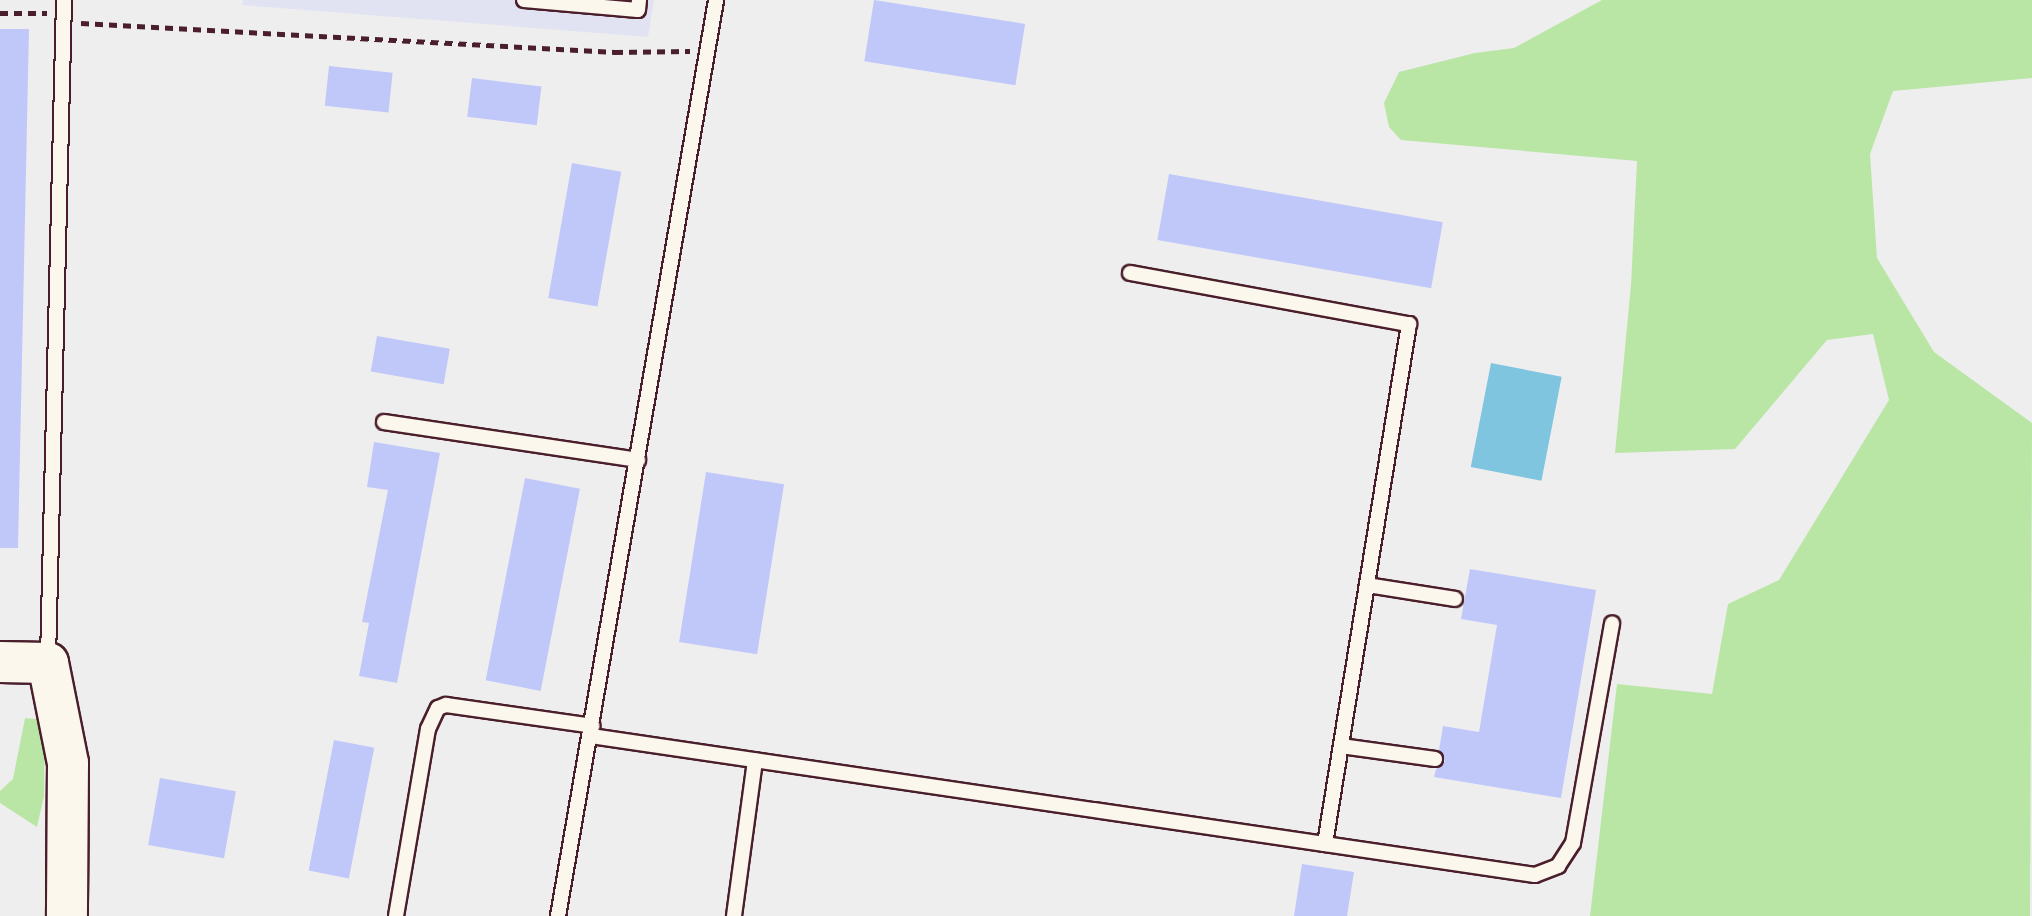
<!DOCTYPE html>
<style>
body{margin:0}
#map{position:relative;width:2032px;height:916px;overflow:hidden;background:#efeeef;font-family:"Balsamiq Sans",sans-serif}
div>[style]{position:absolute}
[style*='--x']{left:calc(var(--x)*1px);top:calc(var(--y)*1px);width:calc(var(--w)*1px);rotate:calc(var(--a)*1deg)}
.built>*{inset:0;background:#e1e3f2}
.green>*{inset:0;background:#b9e6a4}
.water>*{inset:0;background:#80c5e0;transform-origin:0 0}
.building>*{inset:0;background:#c0c8fa;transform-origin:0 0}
.path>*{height:5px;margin-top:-2.5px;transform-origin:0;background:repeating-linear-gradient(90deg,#4a1f2b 0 8px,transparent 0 14px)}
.roads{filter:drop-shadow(2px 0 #4a1f2b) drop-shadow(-2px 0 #4a1f2b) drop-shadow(0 2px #4a1f2b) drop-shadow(0 -2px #4a1f2b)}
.lane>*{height:14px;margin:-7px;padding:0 7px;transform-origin:7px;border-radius:7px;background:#fbf7ec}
.secondary>*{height:40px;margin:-20px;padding:0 20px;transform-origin:20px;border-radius:20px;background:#fbf7ec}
span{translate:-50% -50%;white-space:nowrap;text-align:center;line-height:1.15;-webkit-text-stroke:6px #fbf7ec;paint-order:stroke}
</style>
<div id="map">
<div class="built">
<div style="clip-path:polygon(243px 0,654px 0,648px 37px,242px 5px)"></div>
</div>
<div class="green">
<div style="clip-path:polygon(1602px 0,2032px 0,2032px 78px,1893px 91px,1870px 154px,1877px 258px,1934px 352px,2032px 423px,2030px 916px,1590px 916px,1617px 684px,1712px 694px,1728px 604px,1779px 580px,1889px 400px,1873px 334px,1827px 340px,1735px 449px,1615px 453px,1631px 285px,1637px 161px,1401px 140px,1389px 127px,1384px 103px,1399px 72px,1475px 53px,1514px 48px)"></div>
<div style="clip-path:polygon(25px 718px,45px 720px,44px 796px,37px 827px,0 803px,0 791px,13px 779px)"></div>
</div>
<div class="water">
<div style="left:1491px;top:363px;width:72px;height:106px;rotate:11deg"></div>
</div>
<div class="building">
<div style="left:874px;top:0;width:153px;height:62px;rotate:9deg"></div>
<div style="clip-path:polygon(0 29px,29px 29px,18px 548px,0 548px)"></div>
<div style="left:329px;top:66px;width:64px;height:40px;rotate:6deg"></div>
<div style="left:472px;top:78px;width:70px;height:39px;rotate:7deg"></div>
<div style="left:572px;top:163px;width:50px;height:137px;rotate:10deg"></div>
<div style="left:1169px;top:174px;width:278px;height:67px;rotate:10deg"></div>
<div style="left:377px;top:336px;width:74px;height:36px;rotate:10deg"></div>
<div style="clip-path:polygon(374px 442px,440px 453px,397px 683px,359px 676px,369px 623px,362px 622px,388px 490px,367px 487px)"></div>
<div style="left:706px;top:472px;width:79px;height:172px;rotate:9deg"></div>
<div style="left:525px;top:478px;width:56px;height:206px;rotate:11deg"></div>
<div style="clip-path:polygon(1470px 569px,1596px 590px,1561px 798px,1434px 777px,1436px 769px,1445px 761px,1439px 750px,1443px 726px,1479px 732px,1497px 625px,1461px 619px)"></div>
<div style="left:334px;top:740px;width:41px;height:133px;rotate:11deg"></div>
<div style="left:160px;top:778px;width:77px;height:68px;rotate:10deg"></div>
<div style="clip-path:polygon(1302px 864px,1354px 872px,1347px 916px,1294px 916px)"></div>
</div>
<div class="path">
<div style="--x:0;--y:13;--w:47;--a:0"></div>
<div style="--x:81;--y:23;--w:535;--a:3.11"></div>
<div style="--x:615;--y:52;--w:75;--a:-0.8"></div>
</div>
<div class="roads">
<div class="lane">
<div style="--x:524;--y:0;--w:114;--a:5"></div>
<div style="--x:638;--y:10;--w:10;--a:-84"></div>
<div style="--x:1130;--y:273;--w:284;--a:10.4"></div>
<div style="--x:1409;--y:324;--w:527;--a:99.18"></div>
<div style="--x:384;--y:422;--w:257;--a:8.5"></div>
<div style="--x:1367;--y:585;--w:89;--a:9"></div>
<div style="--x:48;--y:659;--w:659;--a:-88.61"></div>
<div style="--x:591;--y:736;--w:954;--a:8.38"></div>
<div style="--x:1535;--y:875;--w:25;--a:-21"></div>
<div style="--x:1558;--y:866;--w:27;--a:-57"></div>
<div style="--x:1573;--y:843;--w:223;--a:-79.9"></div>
<div style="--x:1341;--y:746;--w:95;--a:7.9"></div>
<div style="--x:396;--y:916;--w:190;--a:-80.3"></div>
<div style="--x:428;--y:729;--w:23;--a:-65"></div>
<div style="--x:438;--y:708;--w:9;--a:-21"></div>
<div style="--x:446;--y:705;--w:148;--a:8.1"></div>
<div style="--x:558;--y:916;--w:930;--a:-80.21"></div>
<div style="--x:734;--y:916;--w:157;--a:-82.3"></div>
</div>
<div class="secondary">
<div style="--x:0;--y:662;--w:48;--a:1.2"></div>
<div style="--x:48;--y:663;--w:102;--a:78.7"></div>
<div style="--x:68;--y:763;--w:153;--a:90.4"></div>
</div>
</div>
</div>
